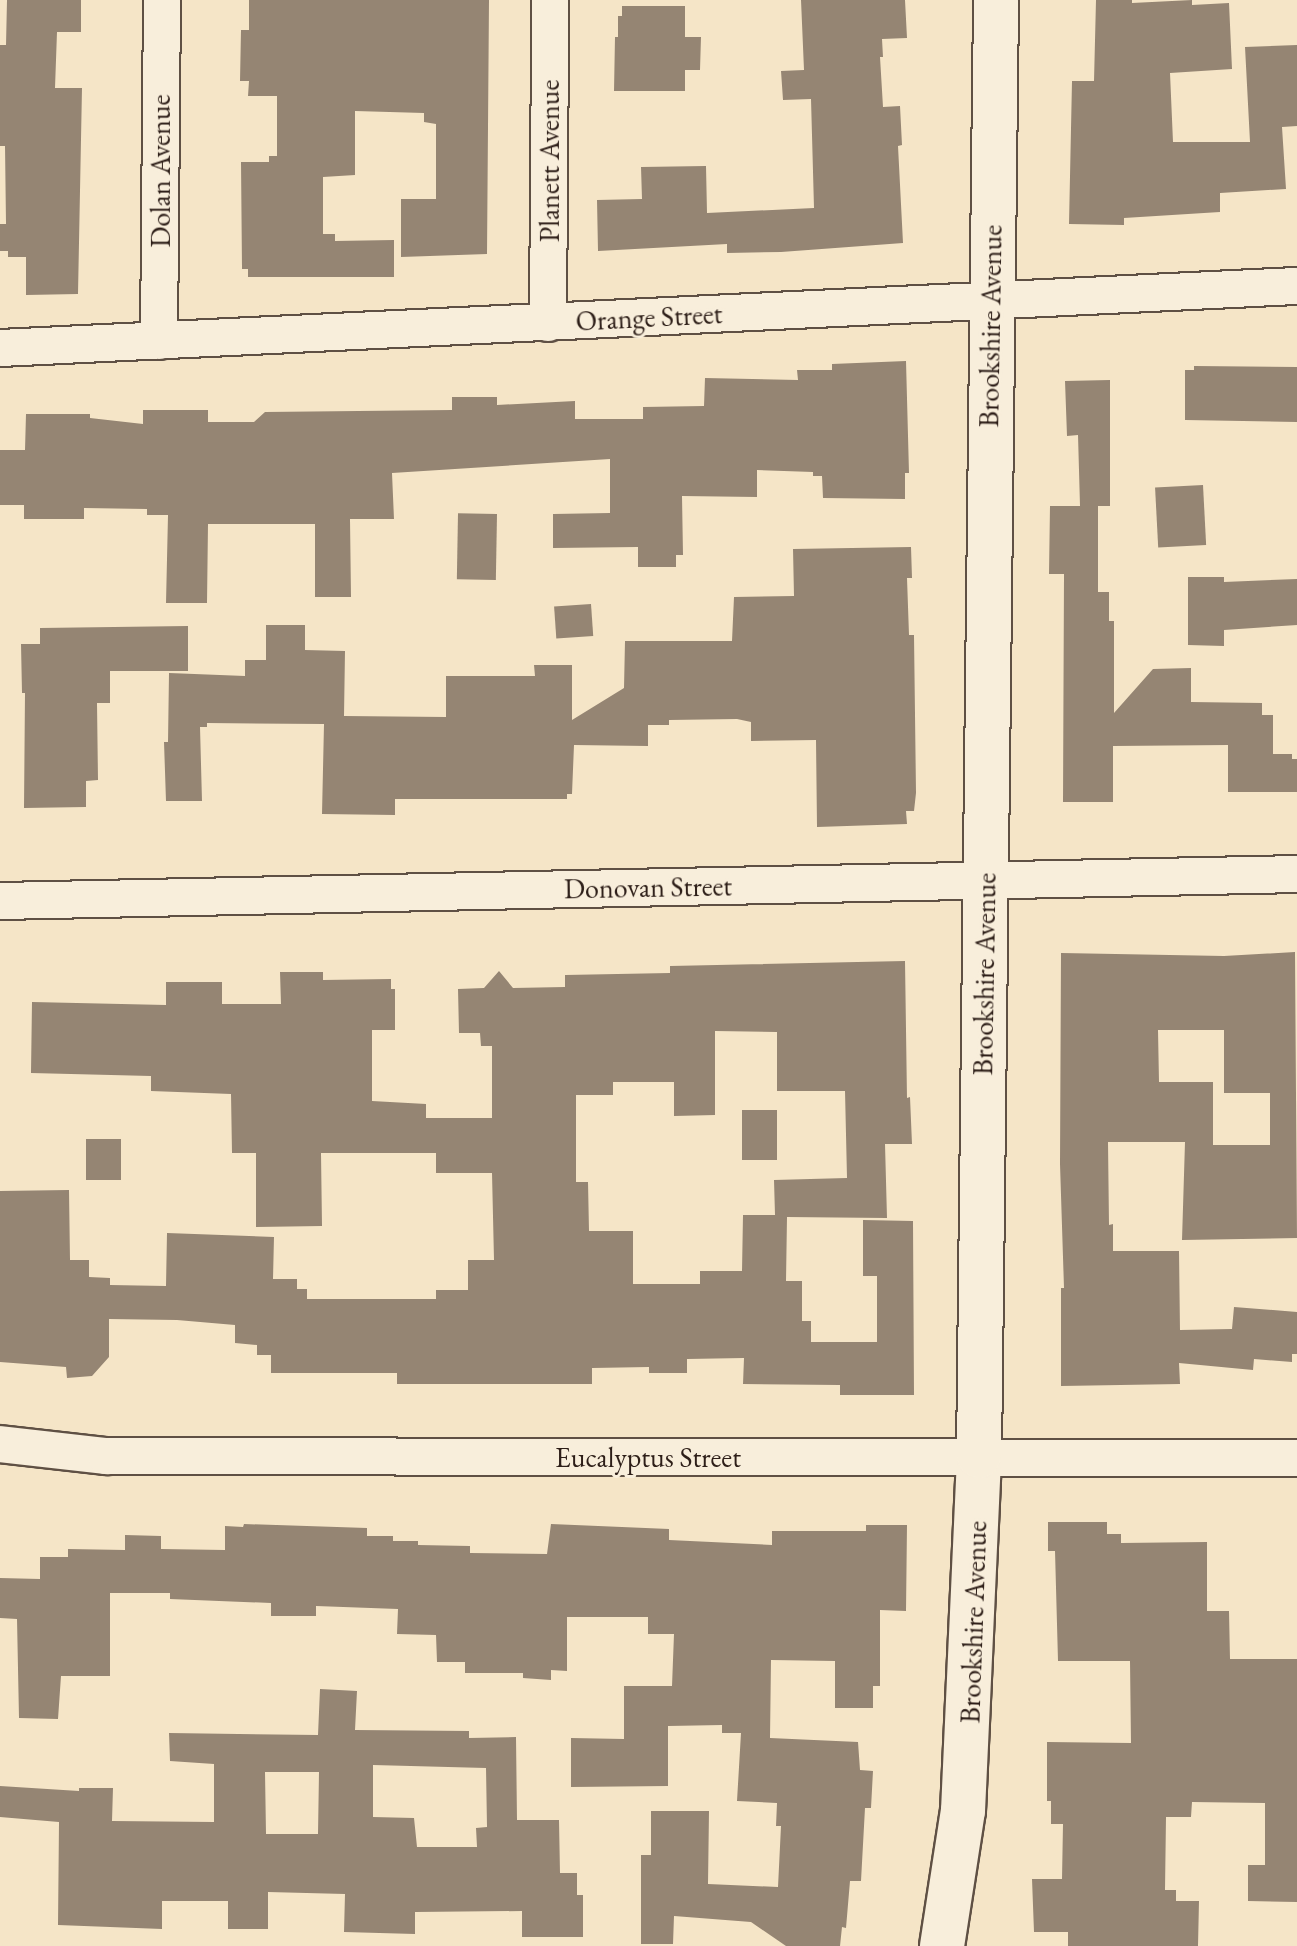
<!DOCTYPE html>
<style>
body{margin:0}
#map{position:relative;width:1297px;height:1946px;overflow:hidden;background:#f5e5c7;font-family:"EB Garamond",serif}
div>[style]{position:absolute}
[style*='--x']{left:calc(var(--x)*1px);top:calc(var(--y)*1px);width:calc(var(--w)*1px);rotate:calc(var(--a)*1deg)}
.building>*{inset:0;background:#958573;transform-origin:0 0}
.roads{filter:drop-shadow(2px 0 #5f5044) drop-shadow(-2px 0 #5f5044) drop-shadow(0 2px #5f5044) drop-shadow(0 -2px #5f5044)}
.minor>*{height:36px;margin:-18px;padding:0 18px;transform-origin:18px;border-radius:18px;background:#f8eedb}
.tertiary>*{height:44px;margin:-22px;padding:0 22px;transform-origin:22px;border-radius:22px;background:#f8eedb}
span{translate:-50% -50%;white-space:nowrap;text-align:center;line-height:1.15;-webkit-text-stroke:6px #f8eedb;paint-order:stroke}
.street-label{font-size:28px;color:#2d1e18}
</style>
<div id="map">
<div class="building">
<div style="clip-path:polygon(7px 0,81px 0,81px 32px,57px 32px,55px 88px,82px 88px,78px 294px,26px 295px,26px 257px,8px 257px,8px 251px,0 251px,0 224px,6px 224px,5px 146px,0 146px,0 45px,6px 45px)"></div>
<div style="clip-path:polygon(249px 0,489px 0,487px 254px,401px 257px,401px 199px,436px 199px,436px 124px,424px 122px,424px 113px,355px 111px,355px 175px,323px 177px,323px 234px,335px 234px,335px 241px,394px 240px,394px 277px,248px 277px,248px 269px,242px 269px,241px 162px,269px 162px,269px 156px,277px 156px,277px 96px,248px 96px,249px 81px,240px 81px,241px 30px,249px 30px)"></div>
<div style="clip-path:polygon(801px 0,905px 0,907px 38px,882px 39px,883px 57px,880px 57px,883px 107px,900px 106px,902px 145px,898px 146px,903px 243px,781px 252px,727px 253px,727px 244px,598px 251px,597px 200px,642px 199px,641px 167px,706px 166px,707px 213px,814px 208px,811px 99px,783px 100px,781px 71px,804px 70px)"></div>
<div style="clip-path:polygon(1096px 0,1132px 0,1132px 3px,1192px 0,1192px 5px,1229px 3px,1232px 69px,1170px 73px,1173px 142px,1250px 142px,1245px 47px,1297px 45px,1297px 126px,1282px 127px,1286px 189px,1220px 193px,1220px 212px,1124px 218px,1124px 225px,1069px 224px,1072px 81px,1094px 81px)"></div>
<div style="clip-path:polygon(622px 6px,685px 6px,685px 37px,701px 37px,700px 70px,685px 70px,685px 91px,614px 91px,615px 37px,618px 37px,618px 16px,622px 16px)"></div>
<div style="clip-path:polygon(906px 361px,909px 473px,905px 473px,905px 499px,823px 498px,822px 476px,813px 476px,813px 472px,757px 470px,757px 497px,682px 496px,683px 555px,676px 555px,676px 567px,638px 567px,638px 547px,553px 548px,553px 514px,610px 513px,610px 459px,392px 473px,394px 519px,350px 519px,351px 597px,315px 597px,315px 524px,208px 524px,207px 603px,166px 603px,168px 515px,147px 515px,147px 509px,84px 508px,84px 519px,24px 519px,24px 505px,0 505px,0 450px,25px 450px,26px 414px,90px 414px,90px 418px,143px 424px,143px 410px,208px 410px,208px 422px,254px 422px,265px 412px,452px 410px,452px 397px,497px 397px,497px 405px,575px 401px,575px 419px,643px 419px,643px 407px,704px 406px,705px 378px,798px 380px,797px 370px,832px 370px,832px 364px)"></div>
<div style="clip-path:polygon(1194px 366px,1297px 367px,1297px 422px,1185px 420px,1185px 370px,1194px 370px)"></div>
<div style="clip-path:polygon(1110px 380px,1110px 506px,1098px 506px,1098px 592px,1109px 592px,1109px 621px,1114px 621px,1114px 713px,1153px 669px,1191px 668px,1191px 702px,1262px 703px,1262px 715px,1273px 715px,1273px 754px,1292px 754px,1292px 759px,1297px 759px,1297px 792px,1228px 792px,1228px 745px,1113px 746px,1113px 802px,1063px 802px,1064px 574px,1049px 574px,1050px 506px,1080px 506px,1078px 435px,1067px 436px,1065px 381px)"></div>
<div style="left:1203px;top:485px;width:60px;height:48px;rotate:87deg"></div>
<div style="left:497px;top:514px;width:66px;height:39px;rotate:91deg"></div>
<div style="clip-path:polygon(911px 547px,912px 578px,907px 578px,909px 635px,914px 635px,916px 793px,914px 811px,906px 811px,907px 824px,817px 827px,816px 740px,751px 741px,751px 722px,737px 719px,669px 720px,669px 725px,648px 725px,648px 746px,574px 745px,572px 794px,567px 794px,567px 799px,395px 799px,395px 815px,322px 814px,324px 724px,207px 723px,207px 727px,200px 727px,202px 801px,166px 801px,164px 742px,168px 742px,169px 673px,245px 676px,245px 660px,266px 660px,266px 625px,305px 625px,305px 650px,345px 651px,344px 716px,446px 717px,446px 676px,535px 676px,534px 665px,572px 665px,572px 720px,624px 688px,625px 641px,732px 641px,734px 597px,794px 596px,793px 549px)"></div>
<div style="clip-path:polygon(1188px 577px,1224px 577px,1224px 582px,1297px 579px,1297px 625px,1224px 630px,1224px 646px,1188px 645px)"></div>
<div style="left:591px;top:604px;width:32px;height:37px;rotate:86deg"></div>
<div style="clip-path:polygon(188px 626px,188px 671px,110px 671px,110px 703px,97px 703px,98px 780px,86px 781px,86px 807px,24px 808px,25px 693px,22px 693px,21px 644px,40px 644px,40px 628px)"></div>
<div style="clip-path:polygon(evenodd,1295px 952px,1297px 1238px,1182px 1240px,1185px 1142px,1108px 1142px,1109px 1225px,1113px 1224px,1113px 1251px,1179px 1251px,1180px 1330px,1232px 1329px,1234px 1307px,1297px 1312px,1297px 1354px,1292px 1354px,1292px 1362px,1254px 1359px,1253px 1370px,1179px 1363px,1180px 1384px,1061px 1386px,1061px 1288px,1064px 1288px,1060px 1164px,1061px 953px,1224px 956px,1295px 952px,1158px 1030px,1224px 1030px,1224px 1093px,1270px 1093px,1270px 1145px,1213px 1145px,1213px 1082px,1159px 1082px,1158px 1030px)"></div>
<div style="clip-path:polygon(evenodd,905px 961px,907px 1098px,910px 1097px,912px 1144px,885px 1144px,887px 1218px,787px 1217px,786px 1281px,802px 1281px,802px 1321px,811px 1321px,811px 1342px,877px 1342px,877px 1276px,863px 1276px,863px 1220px,913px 1221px,914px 1395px,840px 1395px,840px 1385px,743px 1384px,744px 1358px,687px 1359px,687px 1373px,649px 1373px,649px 1367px,592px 1368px,592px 1384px,397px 1384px,397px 1373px,271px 1373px,271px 1355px,257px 1355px,257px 1345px,235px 1343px,235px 1325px,177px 1320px,109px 1319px,109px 1357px,92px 1376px,67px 1378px,66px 1367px,0 1362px,0 1191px,69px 1190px,70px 1260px,89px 1260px,89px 1277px,110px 1278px,110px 1285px,166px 1286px,167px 1233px,274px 1237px,273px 1279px,297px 1279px,297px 1289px,307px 1289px,307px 1299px,436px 1299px,436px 1290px,468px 1290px,468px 1260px,494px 1260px,492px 1173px,436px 1173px,436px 1153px,321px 1153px,322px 1226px,256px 1227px,256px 1153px,232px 1153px,231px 1094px,151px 1091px,151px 1076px,31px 1073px,32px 1002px,166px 1005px,166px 982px,222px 982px,222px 1004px,281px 1004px,280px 972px,323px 972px,323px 980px,391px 979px,391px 989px,395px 989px,395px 1030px,372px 1030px,372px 1101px,426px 1104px,426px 1118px,492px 1118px,492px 1046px,481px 1046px,480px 1033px,459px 1033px,458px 989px,484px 988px,499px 971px,513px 988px,565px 987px,565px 975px,670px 973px,670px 966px,905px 961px,715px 1031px,777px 1032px,777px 1091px,845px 1091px,847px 1178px,774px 1180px,775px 1215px,743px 1215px,742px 1271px,700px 1271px,700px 1284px,633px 1284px,633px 1231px,589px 1231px,588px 1182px,576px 1182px,576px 1095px,613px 1095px,613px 1082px,674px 1082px,674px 1116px,715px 1115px,715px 1031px)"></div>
<div style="left:777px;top:1110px;width:50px;height:35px;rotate:90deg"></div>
<div style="left:121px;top:1139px;width:41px;height:35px;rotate:90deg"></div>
<div style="clip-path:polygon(1048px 1522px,1107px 1522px,1107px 1534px,1121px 1534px,1121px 1543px,1207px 1542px,1207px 1611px,1229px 1611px,1230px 1659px,1297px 1659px,1297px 1902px,1248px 1901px,1248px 1865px,1265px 1865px,1265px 1803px,1192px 1802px,1191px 1817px,1166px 1817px,1165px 1890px,1176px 1890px,1176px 1901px,1199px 1901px,1198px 1946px,1068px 1946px,1068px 1932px,1034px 1932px,1032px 1879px,1062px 1879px,1063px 1824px,1051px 1824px,1051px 1801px,1047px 1801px,1047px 1742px,1131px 1743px,1130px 1661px,1058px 1661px,1055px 1551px,1048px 1551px)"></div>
<div style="clip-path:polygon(244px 1524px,367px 1528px,367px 1536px,393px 1536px,393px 1541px,418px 1541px,418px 1545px,470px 1546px,470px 1553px,547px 1554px,551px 1524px,669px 1529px,669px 1540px,772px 1545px,772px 1531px,866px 1531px,866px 1525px,907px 1525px,906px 1611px,880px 1610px,880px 1686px,873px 1686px,873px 1708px,835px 1708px,835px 1661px,771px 1660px,770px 1738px,858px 1742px,860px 1770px,873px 1771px,871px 1808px,865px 1808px,861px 1881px,850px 1881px,846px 1928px,842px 1927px,840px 1946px,786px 1946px,751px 1922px,674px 1916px,673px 1944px,641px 1944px,641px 1855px,651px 1855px,651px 1811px,709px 1811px,708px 1884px,778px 1887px,781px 1826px,776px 1826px,777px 1803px,737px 1801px,741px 1733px,722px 1733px,722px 1725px,668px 1726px,668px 1786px,571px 1787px,571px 1738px,624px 1739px,624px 1686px,672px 1686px,674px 1634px,648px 1634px,648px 1617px,567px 1617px,567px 1671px,551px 1670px,551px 1680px,523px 1678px,523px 1673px,465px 1673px,465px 1662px,437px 1662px,436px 1635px,397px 1634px,398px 1609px,316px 1606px,316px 1616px,271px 1616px,271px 1603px,170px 1599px,170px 1593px,110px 1593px,110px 1676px,61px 1676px,58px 1719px,19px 1718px,17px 1619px,0 1618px,0 1578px,40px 1579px,40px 1557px,68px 1557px,68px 1549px,125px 1550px,125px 1535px,161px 1536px,161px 1549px,225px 1550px,225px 1526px,243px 1527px)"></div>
<div style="clip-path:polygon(evenodd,320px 1689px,357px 1691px,355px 1730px,469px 1731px,469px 1738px,516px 1737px,517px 1820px,559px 1820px,560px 1873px,577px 1873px,577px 1895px,583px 1895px,583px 1937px,522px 1937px,522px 1911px,415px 1912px,415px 1934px,344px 1932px,345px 1894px,268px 1892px,268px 1929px,228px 1929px,228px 1901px,162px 1901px,162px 1929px,58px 1925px,59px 1822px,0 1817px,0 1786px,79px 1791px,79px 1788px,113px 1788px,112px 1821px,214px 1822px,214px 1764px,170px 1761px,169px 1733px,318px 1735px,320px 1689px,373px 1765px,486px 1768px,487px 1827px,476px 1828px,477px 1847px,417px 1847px,414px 1818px,373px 1817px,373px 1765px,320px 1689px,265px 1772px,319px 1772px,318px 1834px,266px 1834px,265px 1772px)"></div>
</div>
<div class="roads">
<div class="minor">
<div style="--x:548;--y:323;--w:323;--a:-89.6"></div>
<div style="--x:159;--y:341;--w:341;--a:-89.5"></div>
<div style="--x:0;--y:348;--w:1298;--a:-2.74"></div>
<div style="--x:0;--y:901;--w:1297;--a:-1.19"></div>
<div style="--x:0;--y:1444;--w:107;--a:6.5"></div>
<div style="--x:106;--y:1456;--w:1191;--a:0.1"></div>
</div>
<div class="tertiary">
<div style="--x:942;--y:1946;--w:137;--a:-81.2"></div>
<div style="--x:963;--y:1811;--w:355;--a:-87.4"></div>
<div style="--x:979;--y:1456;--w:1456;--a:-89.33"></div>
</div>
</div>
<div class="street-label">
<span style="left:549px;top:161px;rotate:-90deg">Planett Avenue</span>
<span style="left:160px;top:171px;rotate:-90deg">Dolan Avenue</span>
<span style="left:649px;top:317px;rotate:-3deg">Orange Street</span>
<span style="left:990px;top:326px;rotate:-89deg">Brookshire Avenue</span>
<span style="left:648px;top:887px;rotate:-1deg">Donovan Street</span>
<span style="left:984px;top:974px;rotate:-89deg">Brookshire Avenue</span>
<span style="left:648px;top:1457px">Eucalyptus Street</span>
<span style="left:973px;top:1622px;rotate:-88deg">Brookshire Avenue</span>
</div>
</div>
